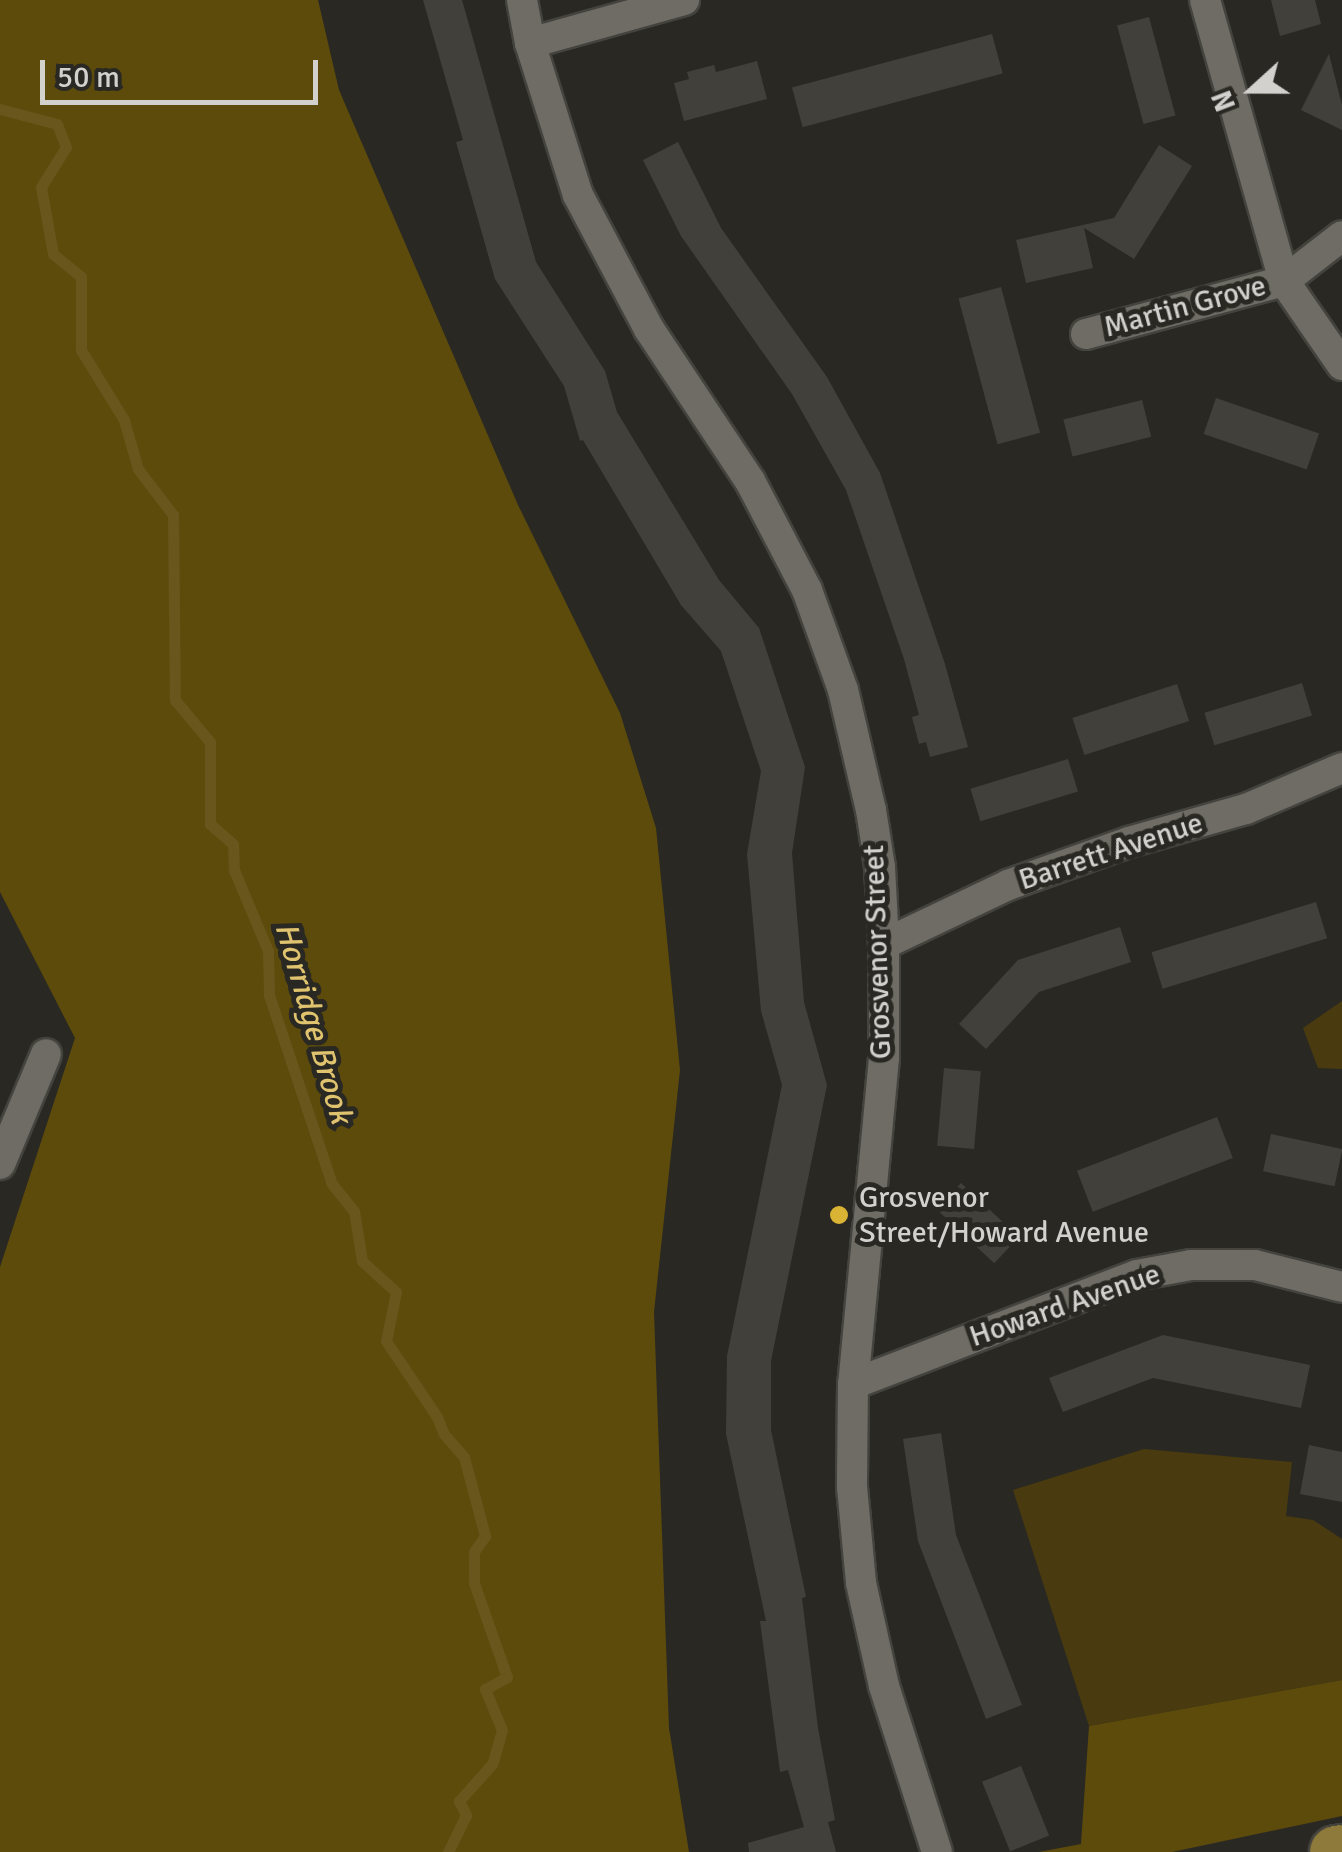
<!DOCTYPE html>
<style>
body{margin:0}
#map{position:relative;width:1342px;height:1852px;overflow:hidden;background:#2a2822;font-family:Signika,sans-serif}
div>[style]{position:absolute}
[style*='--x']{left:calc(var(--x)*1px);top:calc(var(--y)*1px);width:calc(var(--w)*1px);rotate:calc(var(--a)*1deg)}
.green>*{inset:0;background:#493b0f}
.forest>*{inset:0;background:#5d4b0c}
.stream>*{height:11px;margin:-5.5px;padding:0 5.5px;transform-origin:5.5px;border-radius:5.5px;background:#69561c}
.building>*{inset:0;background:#42403a;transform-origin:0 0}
.roads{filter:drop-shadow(2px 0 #44433e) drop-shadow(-2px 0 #44433e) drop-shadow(0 2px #44433e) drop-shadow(0 -2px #44433e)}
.minor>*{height:30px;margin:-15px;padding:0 15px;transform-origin:15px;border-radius:15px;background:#6e6c65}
.trunk>*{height:52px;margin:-26px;padding:0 26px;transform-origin:26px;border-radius:26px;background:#8e7a3a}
.dots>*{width:28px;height:28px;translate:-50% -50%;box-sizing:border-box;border:5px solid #2a2822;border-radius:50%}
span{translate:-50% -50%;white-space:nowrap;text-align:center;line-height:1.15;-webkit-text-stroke:10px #2a2822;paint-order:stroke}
.street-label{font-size:30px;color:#d3d1ce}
.poi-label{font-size:30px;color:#d3d1ce}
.left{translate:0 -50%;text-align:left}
.water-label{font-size:32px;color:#e0c36f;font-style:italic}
.north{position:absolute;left:1202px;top:40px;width:100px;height:100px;-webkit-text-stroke:8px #2a2822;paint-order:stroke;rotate:249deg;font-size:28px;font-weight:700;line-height:40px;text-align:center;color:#d3d1ce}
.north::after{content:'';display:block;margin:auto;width:35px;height:45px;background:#d3d1ce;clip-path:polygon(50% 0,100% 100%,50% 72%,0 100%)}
.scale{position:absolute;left:40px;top:60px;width:278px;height:45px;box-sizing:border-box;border:5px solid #d3d1ce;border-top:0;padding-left:12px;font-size:30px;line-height:35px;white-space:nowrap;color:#d3d1ce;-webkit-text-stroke:8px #2a2822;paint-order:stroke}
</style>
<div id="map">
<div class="green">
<div style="clip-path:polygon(1342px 1001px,1342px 1069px,1318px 1068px,1303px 1028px)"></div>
<div style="clip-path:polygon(1144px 1449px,1292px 1462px,1286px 1516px,1313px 1520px,1342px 1539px,1342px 1680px,1089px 1726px,1013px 1490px)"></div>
</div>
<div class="forest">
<div style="clip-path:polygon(0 0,318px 0,339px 90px,518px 505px,620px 713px,656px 828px,680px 1070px,654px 1312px,669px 1728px,689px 1852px,0 1852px,0 1267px,75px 1038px,0 892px)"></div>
<div style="clip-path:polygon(1342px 1680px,1342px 1816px,1172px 1852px,1039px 1852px,1081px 1844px,1089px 1726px)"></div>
</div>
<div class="stream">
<div style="--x:0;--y:109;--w:59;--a:14.7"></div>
<div style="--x:57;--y:124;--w:25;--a:69"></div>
<div style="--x:66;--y:147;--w:47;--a:122"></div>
<div style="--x:41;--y:187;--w:68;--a:79.8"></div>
<div style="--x:53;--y:254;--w:36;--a:39"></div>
<div style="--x:81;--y:277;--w:73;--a:90"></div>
<div style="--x:81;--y:350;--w:82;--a:58.4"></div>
<div style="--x:124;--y:420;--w:51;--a:74.1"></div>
<div style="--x:138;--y:469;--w:58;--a:52.7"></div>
<div style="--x:173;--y:515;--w:185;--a:89.4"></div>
<div style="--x:175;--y:700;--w:55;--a:50.2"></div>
<div style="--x:210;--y:742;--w:82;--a:90"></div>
<div style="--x:210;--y:824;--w:30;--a:41"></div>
<div style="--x:233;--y:844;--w:26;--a:88"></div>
<div style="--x:234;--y:870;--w:88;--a:67.2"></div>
<div style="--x:268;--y:951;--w:44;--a:88.7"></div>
<div style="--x:269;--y:995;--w:199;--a:71.6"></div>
<div style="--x:332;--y:1184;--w:35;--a:51"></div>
<div style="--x:354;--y:1211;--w:51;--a:80.9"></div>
<div style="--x:362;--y:1261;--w:46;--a:42.4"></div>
<div style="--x:396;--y:1292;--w:50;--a:101.5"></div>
<div style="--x:386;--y:1341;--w:92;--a:56.1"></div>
<div style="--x:437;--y:1417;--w:18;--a:68"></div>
<div style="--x:444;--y:1434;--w:30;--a:49"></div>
<div style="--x:464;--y:1457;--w:82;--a:75.1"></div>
<div style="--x:485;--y:1536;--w:19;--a:125"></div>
<div style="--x:474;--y:1552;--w:31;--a:90"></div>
<div style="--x:474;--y:1583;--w:100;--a:70.7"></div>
<div style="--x:507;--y:1677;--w:25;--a:151"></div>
<div style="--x:485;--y:1689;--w:44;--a:67.5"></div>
<div style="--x:502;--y:1730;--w:35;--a:106"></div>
<div style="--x:492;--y:1764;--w:50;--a:131.7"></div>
<div style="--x:459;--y:1801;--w:16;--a:63"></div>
<div style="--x:466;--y:1815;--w:41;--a:115.9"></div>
</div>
<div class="building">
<div style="clip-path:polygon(423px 0,462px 0,536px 262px,605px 371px,617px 412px,691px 534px,719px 580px,759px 628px,805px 767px,792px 853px,804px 1002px,827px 1085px,771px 1361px,771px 1430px,806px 1597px,802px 1598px,818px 1728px,835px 1820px,828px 1822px,836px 1852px,749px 1852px,748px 1843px,804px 1827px,788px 1770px,780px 1772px,760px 1621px,766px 1621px,726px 1434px,727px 1356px,782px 1085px,761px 1011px,747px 854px,761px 771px,721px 651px,681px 605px,583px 440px,580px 441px,564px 386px,495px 279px,456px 142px,463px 140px)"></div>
<div style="clip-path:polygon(1271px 0,1315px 0,1321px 24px,1280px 36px)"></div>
<div style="left:1149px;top:17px;width:102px;height:33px;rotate:75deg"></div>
<div style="left:992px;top:34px;width:41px;height:207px;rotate:75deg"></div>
<div style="clip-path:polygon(1329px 54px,1342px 105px,1342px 130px,1301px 110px)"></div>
<div style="clip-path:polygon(757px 61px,767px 99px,684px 121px,674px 83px,689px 79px,687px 72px,714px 65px,716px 72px)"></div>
<div style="clip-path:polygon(678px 142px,721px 228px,827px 377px,880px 473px,945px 664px,968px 747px,930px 757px,926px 742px,919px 744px,912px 717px,919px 715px,904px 659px,846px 490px,792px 394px,681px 236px,643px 160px)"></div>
<div style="clip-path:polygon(1159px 145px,1192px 166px,1134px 259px,1084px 228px,1093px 268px,1026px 283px,1016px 240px,1114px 218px)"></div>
<div style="left:1001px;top:287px;width:151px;height:44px;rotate:75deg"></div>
<div style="left:1216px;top:398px;width:109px;height:38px;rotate:19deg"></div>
<div style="left:1142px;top:400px;width:38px;height:81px;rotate:76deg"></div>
<div style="left:1302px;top:683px;width:34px;height:102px;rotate:73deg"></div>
<div style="left:1177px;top:684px;width:39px;height:110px;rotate:72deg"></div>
<div style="left:1068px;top:759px;width:34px;height:102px;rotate:73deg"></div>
<div style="left:1316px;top:902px;width:38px;height:172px;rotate:73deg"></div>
<div style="clip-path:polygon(1120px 927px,1131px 962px,1039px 992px,986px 1049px,959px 1024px,1018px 960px)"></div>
<div style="left:944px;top:1068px;width:37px;height:78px;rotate:5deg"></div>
<div style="left:1217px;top:1117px;width:44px;height:150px;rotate:69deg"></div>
<div style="left:1271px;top:1134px;width:73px;height:38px;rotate:12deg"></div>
<div style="left:961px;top:1183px;width:79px;height:36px;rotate:43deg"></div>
<div style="clip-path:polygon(1163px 1335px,1310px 1365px,1301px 1408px,1153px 1378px,1063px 1412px,1049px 1378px)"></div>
<div style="clip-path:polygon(941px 1433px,956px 1535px,1022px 1705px,986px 1719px,918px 1541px,903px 1439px)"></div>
<div style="clip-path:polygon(1309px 1445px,1342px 1452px,1342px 1502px,1300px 1494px)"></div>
<div style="left:1021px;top:1766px;width:75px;height:42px;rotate:68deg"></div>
</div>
<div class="roads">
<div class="minor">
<div style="--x:522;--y:0;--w:44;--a:79.5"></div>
<div style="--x:530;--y:43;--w:159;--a:72.5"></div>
<div style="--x:578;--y:195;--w:152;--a:62.1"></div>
<div style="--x:649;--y:329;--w:182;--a:56.4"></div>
<div style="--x:750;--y:481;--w:123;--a:62.4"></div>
<div style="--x:807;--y:590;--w:106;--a:70.2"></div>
<div style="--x:843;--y:690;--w:123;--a:76.9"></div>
<div style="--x:871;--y:810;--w:58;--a:81"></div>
<div style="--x:880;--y:867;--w:77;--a:87"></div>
<div style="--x:884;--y:944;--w:114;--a:90"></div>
<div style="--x:884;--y:1058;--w:327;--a:95.4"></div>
<div style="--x:853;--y:1384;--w:103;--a:90.6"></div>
<div style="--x:852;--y:1487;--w:96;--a:84.6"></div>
<div style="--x:861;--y:1583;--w:106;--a:77.4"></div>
<div style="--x:884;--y:1686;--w:174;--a:72.3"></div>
<div style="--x:1205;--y:0;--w:292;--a:74.3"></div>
<div style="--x:1284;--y:281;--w:102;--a:55.4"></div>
<div style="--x:530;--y:43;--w:160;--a:-15.6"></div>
<div style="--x:1086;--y:334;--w:205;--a:-15"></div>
<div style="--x:1284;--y:281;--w:73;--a:-37.8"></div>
<div style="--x:884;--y:944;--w:137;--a:-25.4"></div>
<div style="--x:1008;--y:885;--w:128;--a:-19.6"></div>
<div style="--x:1129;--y:842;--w:122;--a:-15.8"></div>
<div style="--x:1246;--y:809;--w:104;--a:-23.1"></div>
<div style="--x:0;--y:1164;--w:119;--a:-67.3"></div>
<div style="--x:853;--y:1384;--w:304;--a:-21"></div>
<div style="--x:1137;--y:1275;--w:55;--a:-10.5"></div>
<div style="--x:1191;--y:1265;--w:64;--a:0"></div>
<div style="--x:1255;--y:1265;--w:90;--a:14.2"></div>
</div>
<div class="trunk">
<div style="--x:1336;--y:1852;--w:6;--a:-9"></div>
</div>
</div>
<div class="dots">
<div style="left:839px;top:1215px;background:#d9b334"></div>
</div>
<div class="street-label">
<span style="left:1185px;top:307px;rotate:-15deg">Martin Grove</span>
<span style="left:1111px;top:852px;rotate:-18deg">Barrett Avenue</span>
<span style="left:878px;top:952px;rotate:-92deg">Grosvenor Street</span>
<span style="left:1065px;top:1306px;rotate:-19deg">Howard Avenue</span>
</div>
<div class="poi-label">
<span class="left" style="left:859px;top:1215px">Grosvenor<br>Street/Howard Avenue</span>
</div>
<div class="water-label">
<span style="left:313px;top:1023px;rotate:74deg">Horridge Brook</span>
</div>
<div class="north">N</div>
<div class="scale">50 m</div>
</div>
